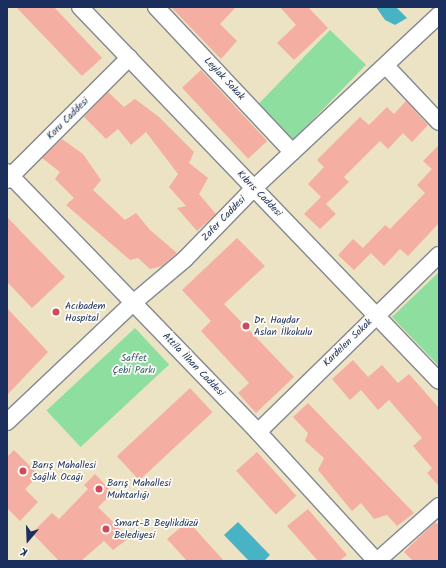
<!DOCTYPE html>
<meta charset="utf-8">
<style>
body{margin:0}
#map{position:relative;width:446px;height:568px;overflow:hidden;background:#ece3c4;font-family:Kalam,sans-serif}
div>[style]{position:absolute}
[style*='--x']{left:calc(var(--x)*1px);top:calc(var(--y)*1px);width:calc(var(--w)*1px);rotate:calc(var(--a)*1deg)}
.green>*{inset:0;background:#8dde9f;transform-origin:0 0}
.water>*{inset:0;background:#47b3c4}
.building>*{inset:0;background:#f5aea2;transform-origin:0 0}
.roads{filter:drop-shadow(1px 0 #848991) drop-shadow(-1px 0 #848991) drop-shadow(0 1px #848991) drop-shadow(0 -1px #848991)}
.minor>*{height:16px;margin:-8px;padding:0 8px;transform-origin:8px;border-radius:8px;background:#fff}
.dots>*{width:11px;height:11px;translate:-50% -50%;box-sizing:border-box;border:2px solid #fdfcf7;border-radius:50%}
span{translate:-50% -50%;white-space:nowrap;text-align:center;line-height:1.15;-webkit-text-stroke:3.5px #fdfcf7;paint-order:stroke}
.street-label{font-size:10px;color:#1b2f5e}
.poi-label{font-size:10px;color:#1b2f5e}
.left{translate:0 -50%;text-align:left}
.park-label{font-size:10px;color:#385b6e}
.frame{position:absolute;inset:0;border:8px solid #1b2f5e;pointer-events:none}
.north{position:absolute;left:8px;top:520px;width:40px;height:40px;-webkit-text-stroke:3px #fdfcf7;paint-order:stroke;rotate:199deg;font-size:11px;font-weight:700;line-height:16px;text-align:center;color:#1b2f5e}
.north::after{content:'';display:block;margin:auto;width:14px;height:18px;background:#1b2f5e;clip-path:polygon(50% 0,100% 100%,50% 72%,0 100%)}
</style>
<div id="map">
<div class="green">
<div style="left:330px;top:30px;width:50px;height:106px;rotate:44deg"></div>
<div style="clip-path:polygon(439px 272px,439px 366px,392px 317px)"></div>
<div style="left:135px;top:328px;width:50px;height:121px;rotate:47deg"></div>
</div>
<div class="water">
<div style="clip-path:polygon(376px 7px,396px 7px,407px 18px,395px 25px,385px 20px)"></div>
<div style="clip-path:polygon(238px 522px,270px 555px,264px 561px,249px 561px,224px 535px)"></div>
</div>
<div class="building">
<div style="clip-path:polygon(16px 7px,54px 7px,102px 58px,82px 76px)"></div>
<div style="clip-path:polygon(171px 7px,236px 7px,220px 24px,237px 41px,221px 59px)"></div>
<div style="clip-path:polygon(280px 7px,308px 7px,328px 28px,294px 60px,277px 43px,296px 25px)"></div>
<div style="left:201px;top:70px;width:97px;height:26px;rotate:47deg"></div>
<div style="clip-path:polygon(108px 92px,124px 107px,135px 99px,159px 117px,194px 152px,189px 163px,208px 178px,199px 194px,216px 214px,197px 231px,177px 208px,186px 206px,169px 187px,178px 174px,146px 132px,131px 145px,118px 129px,106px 139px,84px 117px)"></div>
<div style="clip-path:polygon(406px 101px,428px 125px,412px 142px,403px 133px,388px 149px,380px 141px,344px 177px,349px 182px,326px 204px,336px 214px,320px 229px,304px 214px,321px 197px,308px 184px,324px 167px,317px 160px,360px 117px,369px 125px,387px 107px,394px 114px)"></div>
<div style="clip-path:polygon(62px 139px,83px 154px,101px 180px,93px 190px,125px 220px,136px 213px,150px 230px,177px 253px,162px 266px,150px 269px,138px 258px,130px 260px,66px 205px,74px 198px,55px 179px,60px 172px,42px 158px)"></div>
<div style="clip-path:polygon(439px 145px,439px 223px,408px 256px,400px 249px,384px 266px,371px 253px,354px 270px,338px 255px,353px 239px,363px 248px,385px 225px,390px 229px,425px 193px,417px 185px,432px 169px,423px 161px)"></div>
<div style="clip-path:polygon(7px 217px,65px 277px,32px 308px,7px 282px)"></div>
<div style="clip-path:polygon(237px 238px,265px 266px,224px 304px,294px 377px,256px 413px,238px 393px,249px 383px,201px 331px,211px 321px,182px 290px)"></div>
<div style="clip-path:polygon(7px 308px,48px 352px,7px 395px)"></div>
<div style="clip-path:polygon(353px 360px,368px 377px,382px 365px,398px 383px,409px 374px,439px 408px,439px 486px,427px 473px,432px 468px,413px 446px,422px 438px,389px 400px,378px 410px,361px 390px,350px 400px,332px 379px)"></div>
<div style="left:190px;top:388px;width:33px;height:100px;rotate:47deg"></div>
<div style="clip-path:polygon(308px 403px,414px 513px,397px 526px,387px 515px,374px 519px,361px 503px,352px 511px,318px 470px,324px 458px,305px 441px,308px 433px,293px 417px)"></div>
<div style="clip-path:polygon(14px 450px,39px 475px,25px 489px,38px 502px,20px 521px,7px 508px,7px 457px)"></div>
<div style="left:257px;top:452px;width:59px;height:28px;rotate:48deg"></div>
<div style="clip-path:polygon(95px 474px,113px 493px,98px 507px,129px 538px,113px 550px,104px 541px,81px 561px,59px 561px,32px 533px,52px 513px,59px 519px,88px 489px,84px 485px)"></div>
<div style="clip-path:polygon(308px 509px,347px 555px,339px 561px,318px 561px,287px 526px)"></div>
<div style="clip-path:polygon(188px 521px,224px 561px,187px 561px,167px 539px)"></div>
<div style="clip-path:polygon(435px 522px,439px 525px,439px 561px,413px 561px,404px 552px)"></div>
</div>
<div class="roads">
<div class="minor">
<div style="--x:80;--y:7;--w:518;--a:46.17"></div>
<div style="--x:156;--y:7;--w:199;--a:46.8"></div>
<div style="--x:386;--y:66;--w:77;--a:46.6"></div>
<div style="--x:7;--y:172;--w:361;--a:46"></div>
<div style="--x:258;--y:432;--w:175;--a:47.5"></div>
<div style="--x:7;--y:180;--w:173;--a:-45"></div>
<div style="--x:7;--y:422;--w:173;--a:-43.4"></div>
<div style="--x:133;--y:303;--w:68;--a:-40.2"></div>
<div style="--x:185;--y:259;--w:99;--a:-45.8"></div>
<div style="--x:254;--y:188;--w:253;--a:-43.1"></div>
<div style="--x:258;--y:432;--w:253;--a:-44.4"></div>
<div style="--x:377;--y:561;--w:83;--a:-41.6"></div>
</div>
</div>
<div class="dots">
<div style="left:56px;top:312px;background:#d1495b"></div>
<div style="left:246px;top:326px;background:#d1495b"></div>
<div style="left:23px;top:471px;background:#d1495b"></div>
<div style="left:99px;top:489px;background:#d1495b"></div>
<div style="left:106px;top:529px;background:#d1495b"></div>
</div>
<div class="street-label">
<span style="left:224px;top:79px;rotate:47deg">Leylak Sokak</span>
<span style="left:68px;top:119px;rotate:-45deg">Koru Caddesi</span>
<span style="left:259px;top:194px;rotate:46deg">Kıbrıs Caddesi</span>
<span style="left:224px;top:219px;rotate:-46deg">Zafer Caddesi</span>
<span style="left:348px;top:343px;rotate:-44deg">Kardelen Sokak</span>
<span style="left:193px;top:365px;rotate:46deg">Attila İlhan Caddesi</span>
</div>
<div class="poi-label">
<span class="left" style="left:65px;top:312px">Acıbadem<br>Hospital</span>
<span class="left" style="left:254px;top:326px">Dr. Haydar<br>Aslan İlkokulu</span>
<span class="left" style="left:32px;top:471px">Barış Mahallesi<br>Sağlık Ocağı</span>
<span class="left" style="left:107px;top:489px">Barış Mahallesi<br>Muhtarlığı</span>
<span class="left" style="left:114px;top:529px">Smart-B Beylikdüzü<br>Belediyesi</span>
</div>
<div class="park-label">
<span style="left:134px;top:364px">Saffet<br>Çebi Parkı</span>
</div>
<div class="frame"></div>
<div class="north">K</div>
</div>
